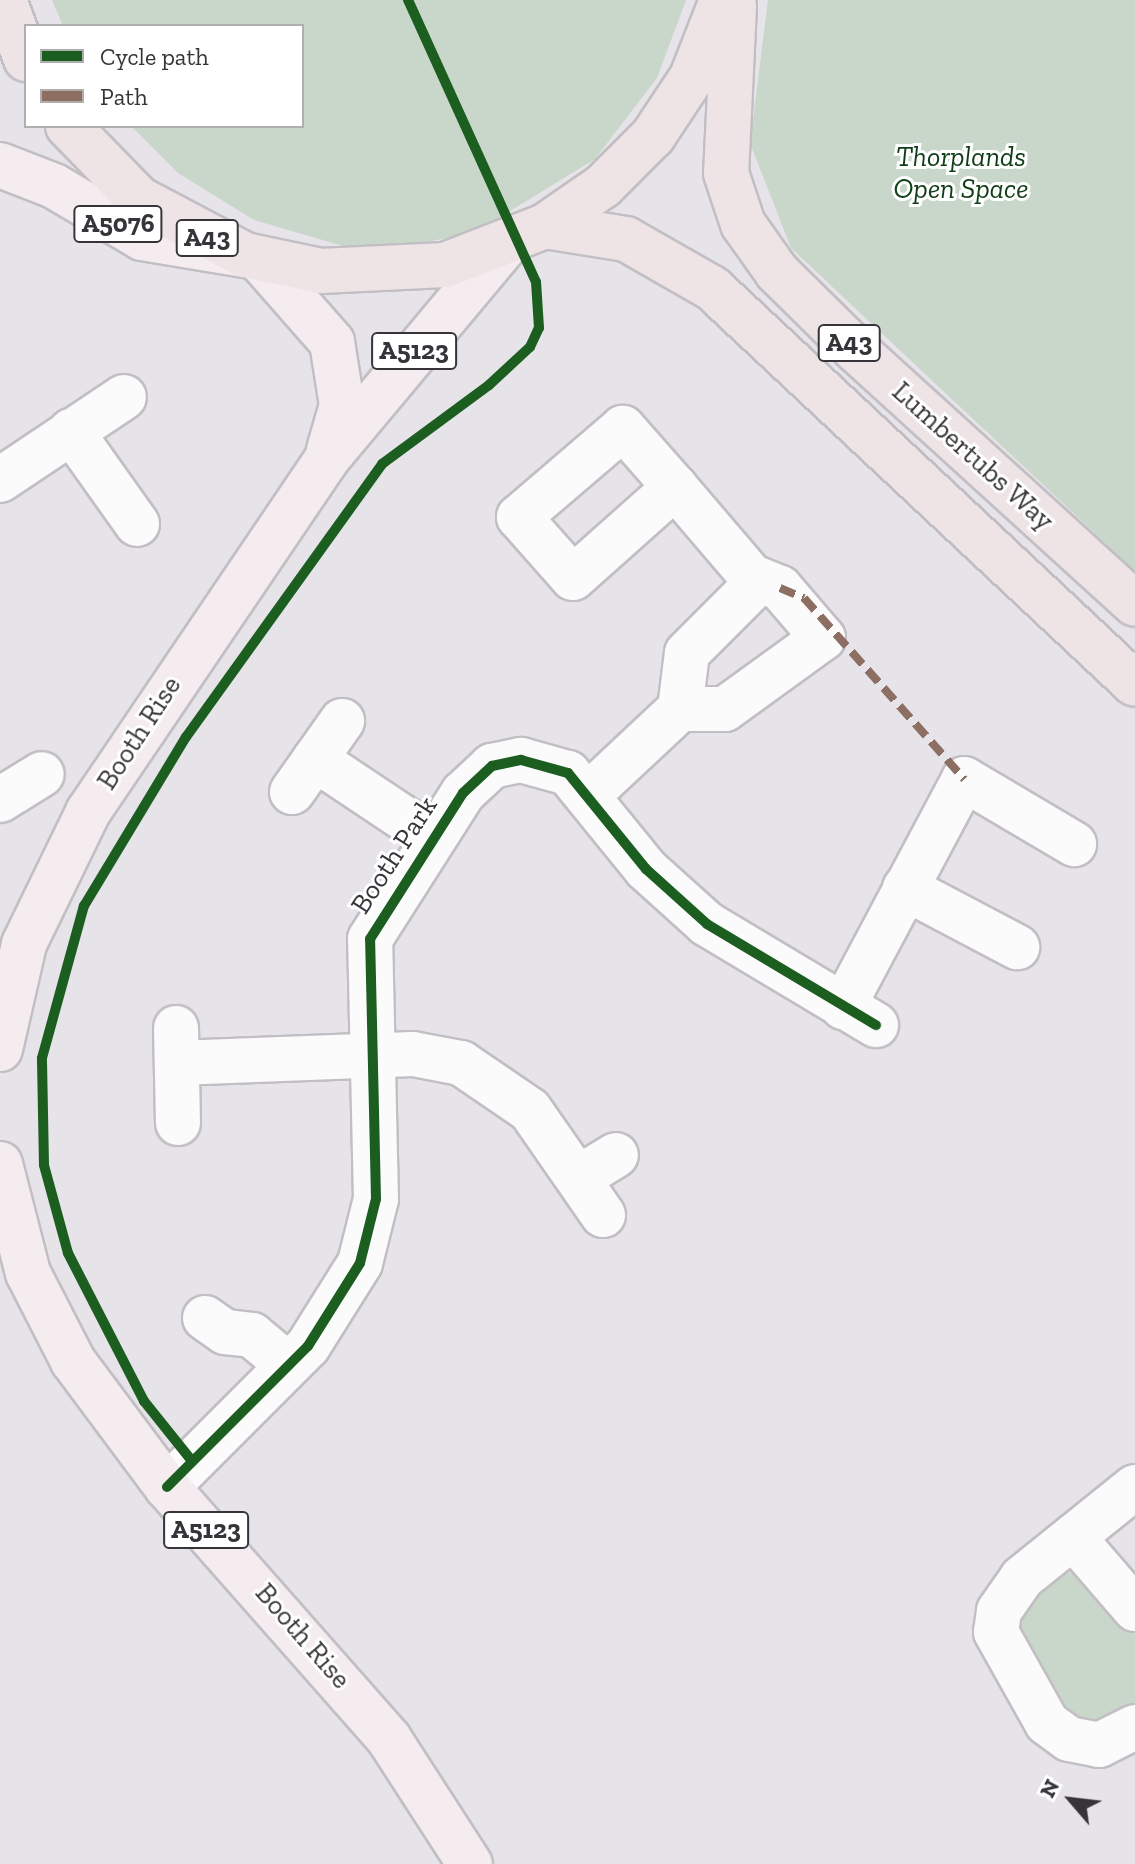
<!DOCTYPE html>
<style>
body{margin:0}
#map{position:relative;width:1135px;height:1864px;overflow:hidden;background:#e6e3e9;font-family:"Zilla Slab",serif}
div>[style]{position:absolute}
[style*='--x']{left:calc(var(--x)*1px);top:calc(var(--y)*1px);width:calc(var(--w)*1px);rotate:calc(var(--a)*1deg)}
.green>*{inset:0;background:#c9d7ca}
.roads{filter:drop-shadow(2px 0 #c2bfc4) drop-shadow(-2px 0 #c2bfc4) drop-shadow(0 2px #c2bfc4) drop-shadow(0 -2px #c2bfc4)}
.minor>*{height:44px;margin:-22px;padding:0 22px;transform-origin:22px;border-radius:22px;background:#fbfbfc}
.major>*{height:44px;margin:-22px;padding:0 22px;transform-origin:22px;border-radius:22px;background:#f4ecee}
.highway>*{height:44px;margin:-22px;padding:0 22px;transform-origin:22px;border-radius:22px;background:#eee3e5}
.quiet>*{height:8px;margin-top:-4px;transform-origin:0;background:repeating-linear-gradient(90deg,#8d6e63 0 16px,transparent 0 24px)}
.cycleway>*{height:10px;margin:-5px;padding:0 5px;transform-origin:5px;border-radius:5px;background:#1b5e20}
span{translate:-50% -50%;white-space:nowrap;text-align:center;line-height:1.15;-webkit-text-stroke:6px #fff;paint-order:stroke}
.shield-label span{padding:2px 6px;background:#fff;border:2px solid;border-radius:6px;-webkit-text-stroke-width:0}
.shield-label{font-size:26px;color:#363438;font-weight:700}
.park-label{font-size:28px;color:#103d16;font-style:italic}
.street-label{font-size:28px;color:#363438}
.legend{position:absolute;left:24px;top:24px;width:280px;height:104px;box-sizing:border-box;background:#fff;border:2px solid #afaeaf;margin:0;padding:10px 14px;list-style:none;font-size:24px;color:#363438}
.legend li{display:flex;align-items:center;gap:16px;height:40px}
.legend b{width:40px;border:2px solid #afaeaf}
.north{position:absolute;left:1031px;top:1760px;width:80px;height:80px;-webkit-text-stroke:6px #fff;paint-order:stroke;rotate:298deg;font-size:22px;font-weight:700;line-height:32px;text-align:center;color:#363438}
.north::after{content:'';display:block;margin:auto;width:28px;height:36px;background:#363438;clip-path:polygon(50% 0,100% 100%,50% 72%,0 100%)}
</style>
<div id="map">
<div class="green">
<div style="clip-path:polygon(52px 0,686px 0,657px 78px,595px 159px,474px 233px,367px 253px,254px 220px,178px 173px,131px 126px,302px 126px,302px 26px,63px 26px)"></div>
<div style="clip-path:polygon(768px 0,1135px 0,1135px 571px,791px 248px,750px 143px)"></div>
<div style="clip-path:polygon(1058px 1571px,1085px 1575px,1135px 1629px,1135px 1711px,1105px 1729px,1067px 1725px,1009px 1619px)"></div>
</div>
<div class="roads">
<div class="minor">
<div style="--x:71;--y:431;--w:114;--a:54.6"></div>
<div style="--x:0;--y:480;--w:149;--a:-33.8"></div>
<div style="--x:680;--y:709;--w:56;--a:-82.9"></div>
<div style="--x:687;--y:653;--w:103;--a:-45"></div>
<div style="--x:315;--y:759;--w:141;--a:33.7"></div>
<div style="--x:292;--y:792;--w:87;--a:-54.8"></div>
<div style="--x:588;--y:795;--w:126;--a:-43.1"></div>
<div style="--x:680;--y:709;--w:45;--a:0"></div>
<div style="--x:725;--y:709;--w:121;--a:-35.9"></div>
<div style="--x:823;--y:638;--w:66;--a:-130.7"></div>
<div style="--x:780;--y:588;--w:31;--a:-158"></div>
<div style="--x:751;--y:576;--w:117;--a:-130.5"></div>
<div style="--x:675;--y:487;--w:79;--a:-131.4"></div>
<div style="--x:623;--y:428;--w:137;--a:139.4"></div>
<div style="--x:519;--y:517;--w:81;--a:48.5"></div>
<div style="--x:573;--y:578;--w:137;--a:-41.7"></div>
<div style="--x:0;--y:800;--w:49;--a:-31.8"></div>
<div style="--x:905;--y:888;--w:127;--a:27.8"></div>
<div style="--x:843;--y:1007;--w:258;--a:-62"></div>
<div style="--x:964;--y:779;--w:128;--a:30.6"></div>
<div style="--x:176;--y:1028;--w:95;--a:88.8"></div>
<div style="--x:177;--y:1063;--w:236;--a:-2.2"></div>
<div style="--x:413;--y:1054;--w:49;--a:10.6"></div>
<div style="--x:461;--y:1063;--w:83;--a:34.3"></div>
<div style="--x:530;--y:1110;--w:128;--a:55.2"></div>
<div style="--x:580;--y:1177;--w:42;--a:-31.4"></div>
<div style="--x:205;--y:1318;--w:24;--a:35"></div>
<div style="--x:225;--y:1332;--w:27;--a:6"></div>
<div style="--x:252;--y:1335;--w:47;--a:39.8"></div>
<div style="--x:167;--y:1487;--w:199;--a:-45"></div>
<div style="--x:308;--y:1346;--w:98;--a:-57.9"></div>
<div style="--x:360;--y:1263;--w:66;--a:-76"></div>
<div style="--x:376;--y:1199;--w:260;--a:-91.3"></div>
<div style="--x:370;--y:939;--w:173;--a:-57.5"></div>
<div style="--x:463;--y:793;--w:40;--a:-43"></div>
<div style="--x:492;--y:766;--w:30;--a:-12"></div>
<div style="--x:521;--y:760;--w:49;--a:15.5"></div>
<div style="--x:568;--y:773;--w:124;--a:50.9"></div>
<div style="--x:646;--y:869;--w:82;--a:42"></div>
<div style="--x:707;--y:924;--w:197;--a:30.9"></div>
<div style="--x:1135;--y:1487;--w:145;--a:141.2"></div>
<div style="--x:1022;--y:1578;--w:40;--a:124.9"></div>
<div style="--x:999;--y:1611;--w:21;--a:98"></div>
<div style="--x:996;--y:1632;--w:104;--a:60.7"></div>
<div style="--x:1047;--y:1723;--w:27;--a:36"></div>
<div style="--x:1069;--y:1739;--w:31;--a:11"></div>
<div style="--x:1099;--y:1745;--w:40;--a:-26.6"></div>
<div style="--x:1073;--y:1537;--w:95;--a:49.3"></div>
</div>
<div class="major">
<div style="--x:0;--y:165;--w:58;--a:21.3"></div>
<div style="--x:54;--y:186;--w:102;--a:30.6"></div>
<div style="--x:142;--y:238;--w:104;--a:9.4"></div>
<div style="--x:259;--y:259;--w:111;--a:48.7"></div>
<div style="--x:332;--y:342;--w:64;--a:81"></div>
<div style="--x:342;--y:405;--w:47;--a:106.1"></div>
<div style="--x:0;--y:1049;--w:108;--a:-77.1"></div>
<div style="--x:24;--y:944;--w:147;--a:-64.1"></div>
<div style="--x:88;--y:812;--w:425;--a:-55.9"></div>
<div style="--x:326;--y:460;--w:279;--a:-50.1"></div>
<div style="--x:0;--y:1164;--w:113;--a:75.6"></div>
<div style="--x:28;--y:1273;--w:99;--a:62.9"></div>
<div style="--x:73;--y:1361;--w:157;--a:53.3"></div>
<div style="--x:167;--y:1487;--w:336;--a:48.6"></div>
<div style="--x:389;--y:1739;--w:149;--a:57.1"></div>
</div>
<div class="highway">
<div style="--x:4;--y:0;--w:63;--a:69.6"></div>
<div style="--x:734;--y:6;--w:167;--a:92.7"></div>
<div style="--x:726;--y:173;--w:54;--a:71.6"></div>
<div style="--x:743;--y:224;--w:59;--a:54.7"></div>
<div style="--x:777;--y:272;--w:111;--a:44.6"></div>
<div style="--x:856;--y:350;--w:377;--a:42.3"></div>
<div style="--x:68;--y:126;--w:102;--a:45.8"></div>
<div style="--x:139;--y:199;--w:120;--a:27.8"></div>
<div style="--x:245;--y:255;--w:78;--a:11.9"></div>
<div style="--x:321;--y:271;--w:124;--a:-2.8"></div>
<div style="--x:445;--y:265;--w:107;--a:-21.3"></div>
<div style="--x:545;--y:226;--w:70;--a:-34.6"></div>
<div style="--x:603;--y:186;--w:71;--a:-45"></div>
<div style="--x:653;--y:136;--w:71;--a:-56.5"></div>
<div style="--x:692;--y:77;--w:83;--a:-68.7"></div>
<div style="--x:545;--y:226;--w:82;--a:9.1"></div>
<div style="--x:626;--y:239;--w:99;--a:29.7"></div>
<div style="--x:712;--y:288;--w:579;--a:43.11"></div>
</div>
</div>
<div class="quiet">
<div style="--x:780;--y:588;--w:26;--a:23"></div>
<div style="--x:804;--y:598;--w:242;--a:48.5"></div>
</div>
<div class="cycleway">
<div style="--x:192;--y:1461;--w:77;--a:-128.7"></div>
<div style="--x:144;--y:1401;--w:166;--a:-117.2"></div>
<div style="--x:68;--y:1253;--w:91;--a:-105.3"></div>
<div style="--x:44;--y:1165;--w:107;--a:-91.1"></div>
<div style="--x:42;--y:1058;--w:158;--a:-74.6"></div>
<div style="--x:84;--y:906;--w:197;--a:-58.9"></div>
<div style="--x:186;--y:737;--w:336;--a:-54.3"></div>
<div style="--x:382;--y:464;--w:133;--a:-36.4"></div>
<div style="--x:489;--y:385;--w:56;--a:-42.8"></div>
<div style="--x:530;--y:347;--w:21;--a:-65"></div>
<div style="--x:539;--y:328;--w:46;--a:-93.7"></div>
<div style="--x:536;--y:282;--w:310;--a:-114.4"></div>
<div style="--x:167;--y:1487;--w:199;--a:-45"></div>
<div style="--x:308;--y:1346;--w:98;--a:-57.9"></div>
<div style="--x:360;--y:1263;--w:66;--a:-76"></div>
<div style="--x:376;--y:1199;--w:260;--a:-91.3"></div>
<div style="--x:370;--y:939;--w:173;--a:-57.5"></div>
<div style="--x:463;--y:793;--w:40;--a:-43"></div>
<div style="--x:492;--y:766;--w:30;--a:-12"></div>
<div style="--x:521;--y:760;--w:49;--a:15.5"></div>
<div style="--x:568;--y:773;--w:124;--a:50.9"></div>
<div style="--x:646;--y:869;--w:82;--a:42"></div>
<div style="--x:707;--y:924;--w:197;--a:30.9"></div>
</div>
<div class="shield-label">
<span style="left:118px;top:224px">A5076</span>
<span style="left:207px;top:238px">A43</span>
<span style="left:849px;top:343px">A43</span>
<span style="left:414px;top:351px">A5123</span>
<span style="left:206px;top:1530px">A5123</span>
</div>
<div class="park-label">
<span style="left:961px;top:173px">Thorplands<br>Open Space</span>
</div>
<div class="street-label">
<span style="left:973px;top:456px;rotate:42deg">Lumbertubs Way</span>
<span style="left:139px;top:733px;rotate:-57deg">Booth Rise</span>
<span style="left:394px;top:855px;rotate:-57deg">Booth Park</span>
<span style="left:303px;top:1636px;rotate:49deg">Booth Rise</span>
</div>
<ul class="legend">
<li><b style="height:10px;background:#1b5e20"></b>Cycle path</li>
<li><b style="height:10px;background:#8d6e63"></b>Path</li>
</ul>
<div class="north">N</div>
</div>
